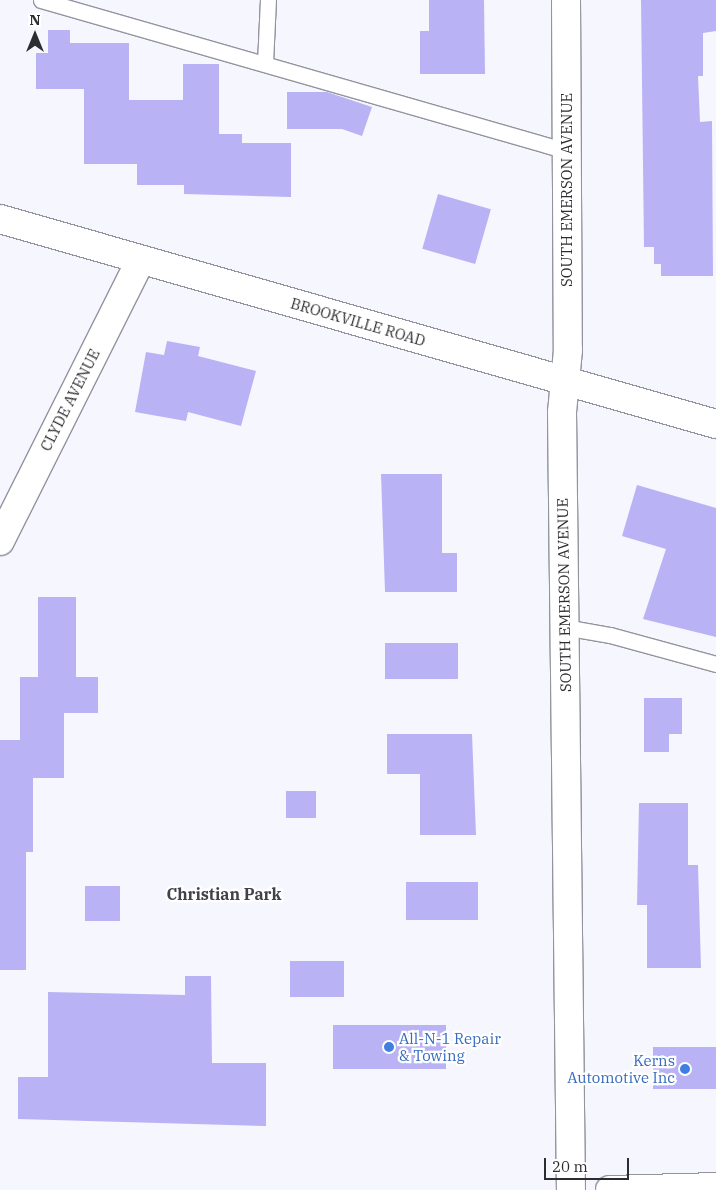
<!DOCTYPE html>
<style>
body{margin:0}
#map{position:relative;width:716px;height:1190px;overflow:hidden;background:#f6f6ff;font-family:"IBM Plex Serif",serif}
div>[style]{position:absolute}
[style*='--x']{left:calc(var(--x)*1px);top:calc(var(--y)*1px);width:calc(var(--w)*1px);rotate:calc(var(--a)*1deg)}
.building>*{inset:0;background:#b9b2f5;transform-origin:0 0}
.roads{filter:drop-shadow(1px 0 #94949f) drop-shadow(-1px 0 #94949f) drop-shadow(0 1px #94949f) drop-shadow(0 -1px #94949f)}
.service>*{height:15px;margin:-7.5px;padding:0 7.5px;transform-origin:7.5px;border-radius:7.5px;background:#fff}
.minor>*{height:28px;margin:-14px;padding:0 14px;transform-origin:14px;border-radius:14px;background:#fff}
.tertiary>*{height:28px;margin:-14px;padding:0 14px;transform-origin:14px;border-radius:14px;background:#fff}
.secondary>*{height:28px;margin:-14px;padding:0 14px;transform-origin:14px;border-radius:14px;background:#fff}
.primary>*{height:28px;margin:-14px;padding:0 14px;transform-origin:14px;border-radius:14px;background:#fff}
.dots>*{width:14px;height:14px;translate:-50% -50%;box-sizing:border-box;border:2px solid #fff;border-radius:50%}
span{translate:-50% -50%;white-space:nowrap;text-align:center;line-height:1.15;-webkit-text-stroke:4.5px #fff;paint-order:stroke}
.street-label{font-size:15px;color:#2d2d31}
.shop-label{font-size:15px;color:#366cbe}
.left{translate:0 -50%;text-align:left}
.right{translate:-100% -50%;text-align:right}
.neighbourhood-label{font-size:16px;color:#42414a;font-weight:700}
.north{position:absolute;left:10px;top:10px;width:50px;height:50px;-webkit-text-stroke:4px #fff;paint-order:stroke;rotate:0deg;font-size:14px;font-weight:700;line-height:20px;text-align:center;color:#2d2d31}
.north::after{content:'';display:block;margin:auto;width:18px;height:22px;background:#2d2d31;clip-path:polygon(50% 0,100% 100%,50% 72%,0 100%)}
.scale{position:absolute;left:544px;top:1158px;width:85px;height:22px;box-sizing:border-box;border:2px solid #2d2d31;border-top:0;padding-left:6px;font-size:15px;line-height:18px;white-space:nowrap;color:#2d2d31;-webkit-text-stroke:4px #fff;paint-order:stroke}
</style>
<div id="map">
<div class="building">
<div style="clip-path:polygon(429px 0,484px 0,485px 74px,420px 74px,420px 31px,429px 31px)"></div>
<div style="clip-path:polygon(641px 0,716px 0,716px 31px,703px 33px,703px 76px,698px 76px,700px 122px,712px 121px,713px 276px,661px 276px,661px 264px,654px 264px,654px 247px,644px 247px)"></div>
<div style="clip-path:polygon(48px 30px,70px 30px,70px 43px,129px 43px,129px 100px,183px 100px,183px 64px,219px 64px,219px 134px,242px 134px,242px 143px,291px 143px,291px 197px,184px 194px,184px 185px,137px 185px,137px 164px,84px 164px,84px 89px,36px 89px,36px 53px,48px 53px)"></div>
<div style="clip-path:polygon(287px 92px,327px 92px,372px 107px,362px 136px,342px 129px,287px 129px)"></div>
<div style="left:438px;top:194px;width:55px;height:57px;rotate:16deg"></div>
<div style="clip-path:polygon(167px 341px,200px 347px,198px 356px,256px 371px,241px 426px,188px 412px,186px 421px,135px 412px,146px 352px,164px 355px)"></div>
<div style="clip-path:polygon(381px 474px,442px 474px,442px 553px,457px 553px,457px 592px,385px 592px)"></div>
<div style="clip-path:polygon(637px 485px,716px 508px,716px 637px,643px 619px,666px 549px,622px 536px)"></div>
<div style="clip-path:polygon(38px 597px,76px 597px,76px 677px,98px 677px,98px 713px,64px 713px,64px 778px,33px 778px,33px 852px,26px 852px,26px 970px,0 970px,0 740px,20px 740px,20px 677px,38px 677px)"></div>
<div style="left:385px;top:643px;width:73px;height:36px"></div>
<div style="clip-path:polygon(644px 698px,682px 698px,682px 734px,669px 734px,669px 752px,644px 752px)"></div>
<div style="clip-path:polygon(387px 734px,472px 734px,476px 835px,420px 835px,420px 774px,387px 774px)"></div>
<div style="left:286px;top:791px;width:30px;height:27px"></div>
<div style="clip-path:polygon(639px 803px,688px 803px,688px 865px,698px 865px,701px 968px,647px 968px,647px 905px,637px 905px)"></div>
<div style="left:406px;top:882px;width:72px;height:38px"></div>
<div style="left:85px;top:886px;width:35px;height:35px"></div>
<div style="left:290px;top:961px;width:54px;height:36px"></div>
<div style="clip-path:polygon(185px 976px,211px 976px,212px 1063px,266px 1063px,266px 1126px,18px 1119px,18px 1077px,48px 1077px,48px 992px,185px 995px)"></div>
<div style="left:333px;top:1025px;width:113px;height:44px"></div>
<div style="left:716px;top:1047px;width:42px;height:63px;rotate:90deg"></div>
</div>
<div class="roads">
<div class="service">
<div style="--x:41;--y:0;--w:547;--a:16.02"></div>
<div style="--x:265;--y:63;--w:63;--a:-87.3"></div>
<div style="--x:564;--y:627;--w:47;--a:9.9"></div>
<div style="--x:610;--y:635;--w:110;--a:15.3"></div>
</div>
<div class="minor">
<div style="--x:0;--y:541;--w:314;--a:-63.4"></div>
</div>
<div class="tertiary">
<div style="--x:0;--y:219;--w:745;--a:15.98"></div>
</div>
<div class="secondary">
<div style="--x:610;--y:1190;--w:106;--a:-1.6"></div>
</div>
<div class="primary">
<div style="--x:566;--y:0;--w:350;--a:89.7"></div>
<div style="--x:568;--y:350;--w:62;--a:95.5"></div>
<div style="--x:562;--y:412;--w:778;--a:89.34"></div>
</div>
</div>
<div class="dots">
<div style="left:389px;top:1047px;background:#3f7fe0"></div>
<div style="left:685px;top:1069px;background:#3f7fe0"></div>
</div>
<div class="street-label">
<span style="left:567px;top:190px;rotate:-90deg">SOUTH EMERSON AVENUE</span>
<span style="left:358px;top:322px;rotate:16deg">BROOKVILLE ROAD</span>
<span style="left:70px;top:400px;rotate:-63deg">CLYDE AVENUE</span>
<span style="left:564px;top:595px;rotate:-91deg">SOUTH EMERSON AVENUE</span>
</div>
<div class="shop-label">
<span class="left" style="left:399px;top:1047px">All-N-1 Repair<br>&amp; Towing</span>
<span class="right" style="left:675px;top:1069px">Kerns<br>Automotive Inc</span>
</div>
<div class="neighbourhood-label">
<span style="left:224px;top:894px">Christian Park</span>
</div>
<div class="north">N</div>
<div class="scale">20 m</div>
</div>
